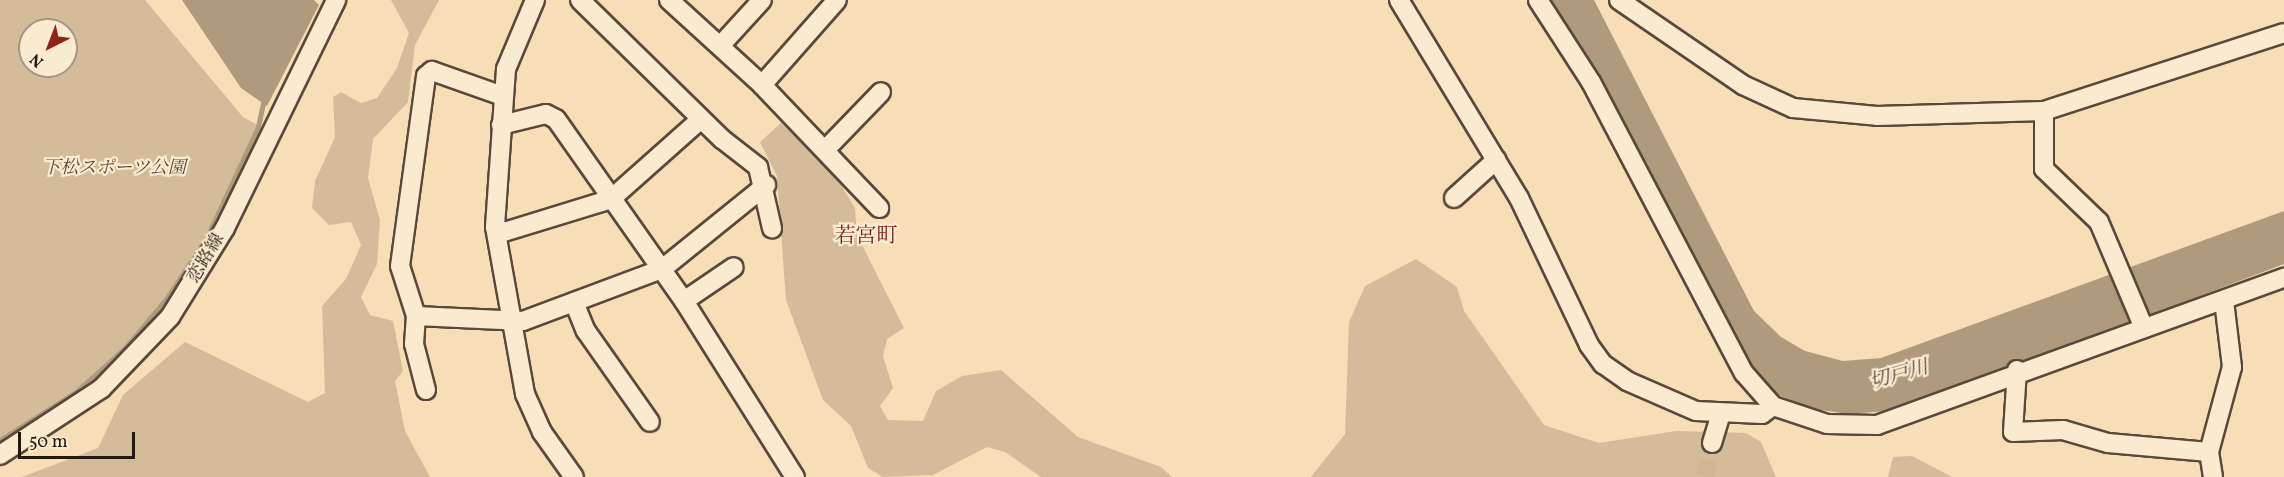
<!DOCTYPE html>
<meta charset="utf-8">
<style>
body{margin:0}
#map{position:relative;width:2284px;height:477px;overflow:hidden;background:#f8deb7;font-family:Vollkorn,"Noto Serif JP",serif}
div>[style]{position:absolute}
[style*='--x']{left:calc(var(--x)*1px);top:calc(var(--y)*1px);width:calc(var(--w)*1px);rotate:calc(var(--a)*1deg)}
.green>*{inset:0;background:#d4bc9b}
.water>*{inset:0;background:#b09a7e}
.stream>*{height:4.5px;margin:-2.25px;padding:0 2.25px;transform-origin:2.25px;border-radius:2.25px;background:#b09a7e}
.minor-tunnel>*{height:18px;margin-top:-9px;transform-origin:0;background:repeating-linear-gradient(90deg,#ceb696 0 18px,transparent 0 27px)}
.roads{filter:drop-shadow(2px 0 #59493a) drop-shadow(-2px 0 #59493a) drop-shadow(0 2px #59493a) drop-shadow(0 -2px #59493a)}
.minor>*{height:18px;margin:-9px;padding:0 9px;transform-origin:9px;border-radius:9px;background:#faead0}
span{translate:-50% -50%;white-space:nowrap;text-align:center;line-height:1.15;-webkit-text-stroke:4.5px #faead0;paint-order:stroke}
.park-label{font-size:18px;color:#59493a;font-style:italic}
.street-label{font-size:18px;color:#241710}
.water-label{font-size:20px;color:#5c4b3c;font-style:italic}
.quarter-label{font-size:21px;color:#7a1f14}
.north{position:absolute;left:18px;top:18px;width:60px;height:60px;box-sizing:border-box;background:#faead0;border:2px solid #a49683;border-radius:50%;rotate:222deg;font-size:16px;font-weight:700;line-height:24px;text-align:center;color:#241710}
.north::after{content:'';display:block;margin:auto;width:21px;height:27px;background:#8f2418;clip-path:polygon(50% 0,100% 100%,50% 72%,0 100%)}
.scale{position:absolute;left:18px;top:432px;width:117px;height:27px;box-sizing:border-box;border:3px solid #241710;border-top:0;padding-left:8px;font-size:18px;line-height:21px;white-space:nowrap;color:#241710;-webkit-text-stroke:4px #faead0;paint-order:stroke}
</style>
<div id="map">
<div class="green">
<div style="clip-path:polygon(evenodd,0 0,145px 0,243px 117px,261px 127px,204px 246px,172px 297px,99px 374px,56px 410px,0 443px,0 0,30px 30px,66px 30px,66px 66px,30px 66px,30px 30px)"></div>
<div style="clip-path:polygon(391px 0,439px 0,415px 45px,408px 102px,373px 139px,368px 178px,380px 220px,377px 264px,361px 297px,370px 315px,393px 321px,403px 371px,395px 381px,405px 431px,430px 477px,22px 477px,98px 448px,123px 395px,185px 342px,308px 402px,325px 393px,322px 306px,346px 279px,361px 245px,351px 222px,329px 225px,312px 208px,315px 181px,335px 137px,333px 97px,341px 92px,361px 103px,377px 98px,397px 68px,409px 33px)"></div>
<div style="clip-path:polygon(781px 123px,834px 174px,855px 208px,857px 235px,904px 328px,887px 339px,883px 356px,893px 388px,880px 406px,888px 420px,923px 421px,936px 391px,962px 376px,1001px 370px,1078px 437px,1161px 467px,1172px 477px,1041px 477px,1005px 452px,987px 447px,933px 475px,883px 477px,868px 468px,851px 426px,823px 400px,786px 300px,777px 176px,760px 142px)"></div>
<div style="clip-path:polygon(1416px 259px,1457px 287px,1464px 311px,1544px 425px,1599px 443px,1676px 431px,1746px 433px,1761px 442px,1776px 477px,1311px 477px,1345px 434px,1349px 322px,1365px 286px)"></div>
<div style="clip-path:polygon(1912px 456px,1952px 477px,1888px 477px,1893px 457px)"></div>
</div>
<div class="water">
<div style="clip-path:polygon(182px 0,314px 0,319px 5px,267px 106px,241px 88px)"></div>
<div style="clip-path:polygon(1550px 0,1594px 0,1754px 311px,1781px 337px,1805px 351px,1843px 361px,1881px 358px,2284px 211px,2284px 264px,1900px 410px,1848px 414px,1808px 408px,1766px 389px,1746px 360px,1646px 162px)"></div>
</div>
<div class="stream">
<div style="--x:0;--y:440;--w:90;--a:-32.3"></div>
<div style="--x:76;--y:392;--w:67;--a:-42"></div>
<div style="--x:126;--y:347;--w:64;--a:-50.1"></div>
<div style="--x:167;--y:298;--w:73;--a:-56.7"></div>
<div style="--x:207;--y:237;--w:121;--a:-65.1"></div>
<div style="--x:258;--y:127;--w:29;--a:-78"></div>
</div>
<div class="minor-tunnel">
<div style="--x:1705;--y:477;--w:35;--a:-78"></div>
</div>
<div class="roads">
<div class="minor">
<div style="--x:535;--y:0;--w:75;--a:112.8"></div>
<div style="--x:506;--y:69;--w:158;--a:94"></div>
<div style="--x:495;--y:227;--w:170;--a:79.8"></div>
<div style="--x:525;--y:394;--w:42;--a:65.9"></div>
<div style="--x:542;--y:432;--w:55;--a:54.6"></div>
<div style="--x:580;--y:0;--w:199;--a:44.4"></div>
<div style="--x:722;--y:139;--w:46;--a:37.9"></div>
<div style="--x:758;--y:167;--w:63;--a:77.1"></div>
<div style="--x:669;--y:0;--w:126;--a:42.4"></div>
<div style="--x:762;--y:85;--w:170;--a:46.4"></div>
<div style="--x:1399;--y:0;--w:232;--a:58.8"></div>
<div style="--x:1519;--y:198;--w:163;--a:64.5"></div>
<div style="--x:1589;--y:345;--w:24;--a:54"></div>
<div style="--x:1603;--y:364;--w:29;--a:35"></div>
<div style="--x:1627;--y:381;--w:75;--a:23.5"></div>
<div style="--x:1696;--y:411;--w:66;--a:2.6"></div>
<div style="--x:1762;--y:414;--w:14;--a:-36"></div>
<div style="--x:1538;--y:0;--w:98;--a:57.1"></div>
<div style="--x:1591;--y:82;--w:329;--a:62.3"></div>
<div style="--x:1744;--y:373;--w:44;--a:48.7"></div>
<div style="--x:1773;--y:406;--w:57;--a:18.4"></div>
<div style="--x:1827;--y:424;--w:50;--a:1.1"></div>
<div style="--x:1877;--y:425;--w:433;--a:-19.9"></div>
<div style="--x:1619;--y:0;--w:150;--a:34.4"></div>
<div style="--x:1743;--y:85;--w:55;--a:24.7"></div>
<div style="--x:1793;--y:108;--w:84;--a:5.4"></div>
<div style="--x:1877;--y:116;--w:167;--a:-1.7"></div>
<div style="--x:2044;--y:111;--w:252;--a:-18"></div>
<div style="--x:720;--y:46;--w:62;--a:-47.6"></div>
<div style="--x:762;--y:85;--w:113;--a:-48.6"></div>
<div style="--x:2044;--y:111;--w:58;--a:90"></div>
<div style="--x:2044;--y:169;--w:76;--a:43.9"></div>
<div style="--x:2099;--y:222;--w:115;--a:67"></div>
<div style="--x:501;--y:125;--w:46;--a:-13.7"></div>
<div style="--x:546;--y:114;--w:11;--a:27"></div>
<div style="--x:556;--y:119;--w:223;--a:54.9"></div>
<div style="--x:684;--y:301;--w:208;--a:57.8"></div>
<div style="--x:826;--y:149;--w:79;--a:-46"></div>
<div style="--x:1454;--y:198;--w:57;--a:-42.1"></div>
<div style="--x:495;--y:227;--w:10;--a:29"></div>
<div style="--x:504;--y:232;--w:112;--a:-17.1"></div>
<div style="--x:611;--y:199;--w:120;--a:-41.6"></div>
<div style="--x:684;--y:301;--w:60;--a:-34.2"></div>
<div style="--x:574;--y:302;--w:31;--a:68"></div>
<div style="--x:586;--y:331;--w:111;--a:54.9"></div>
<div style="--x:416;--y:316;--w:107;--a:2.7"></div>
<div style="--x:523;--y:321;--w:148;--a:-20.5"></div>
<div style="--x:662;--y:269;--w:134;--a:-38.9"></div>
<div style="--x:2017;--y:370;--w:62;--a:93.7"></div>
<div style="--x:2013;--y:432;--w:50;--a:-2.3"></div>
<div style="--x:2063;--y:430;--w:47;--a:16.1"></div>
<div style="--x:2108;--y:443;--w:101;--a:5.1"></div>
<div style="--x:426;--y:390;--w:48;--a:-104.6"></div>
<div style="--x:414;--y:344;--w:28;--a:-86"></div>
<div style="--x:416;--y:316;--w:52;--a:-107.7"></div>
<div style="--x:400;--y:266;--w:192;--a:-82.2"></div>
<div style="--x:426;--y:76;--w:8;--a:-40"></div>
<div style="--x:432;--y:71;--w:75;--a:19.4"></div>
<div style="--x:1712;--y:443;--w:28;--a:-73"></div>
<div style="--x:0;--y:455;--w:121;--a:-33.2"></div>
<div style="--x:101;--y:389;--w:100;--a:-46.2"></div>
<div style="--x:170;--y:317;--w:105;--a:-58.3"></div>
<div style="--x:225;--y:228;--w:254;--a:-64"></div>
<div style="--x:2213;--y:477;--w:25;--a:-99"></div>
<div style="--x:2209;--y:452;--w:88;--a:-74.9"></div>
<div style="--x:2232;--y:367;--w:66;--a:-96.9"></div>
</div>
</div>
<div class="park-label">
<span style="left:114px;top:169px">下松スポーツ公園</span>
</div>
<div class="street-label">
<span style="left:207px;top:259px;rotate:-59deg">恋路線</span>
</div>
<div class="water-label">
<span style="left:1899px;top:376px;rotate:-16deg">切戸川</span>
</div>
<div class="quarter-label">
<span style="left:866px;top:237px">若宮町</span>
</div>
<div class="north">N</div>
<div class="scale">50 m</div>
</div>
